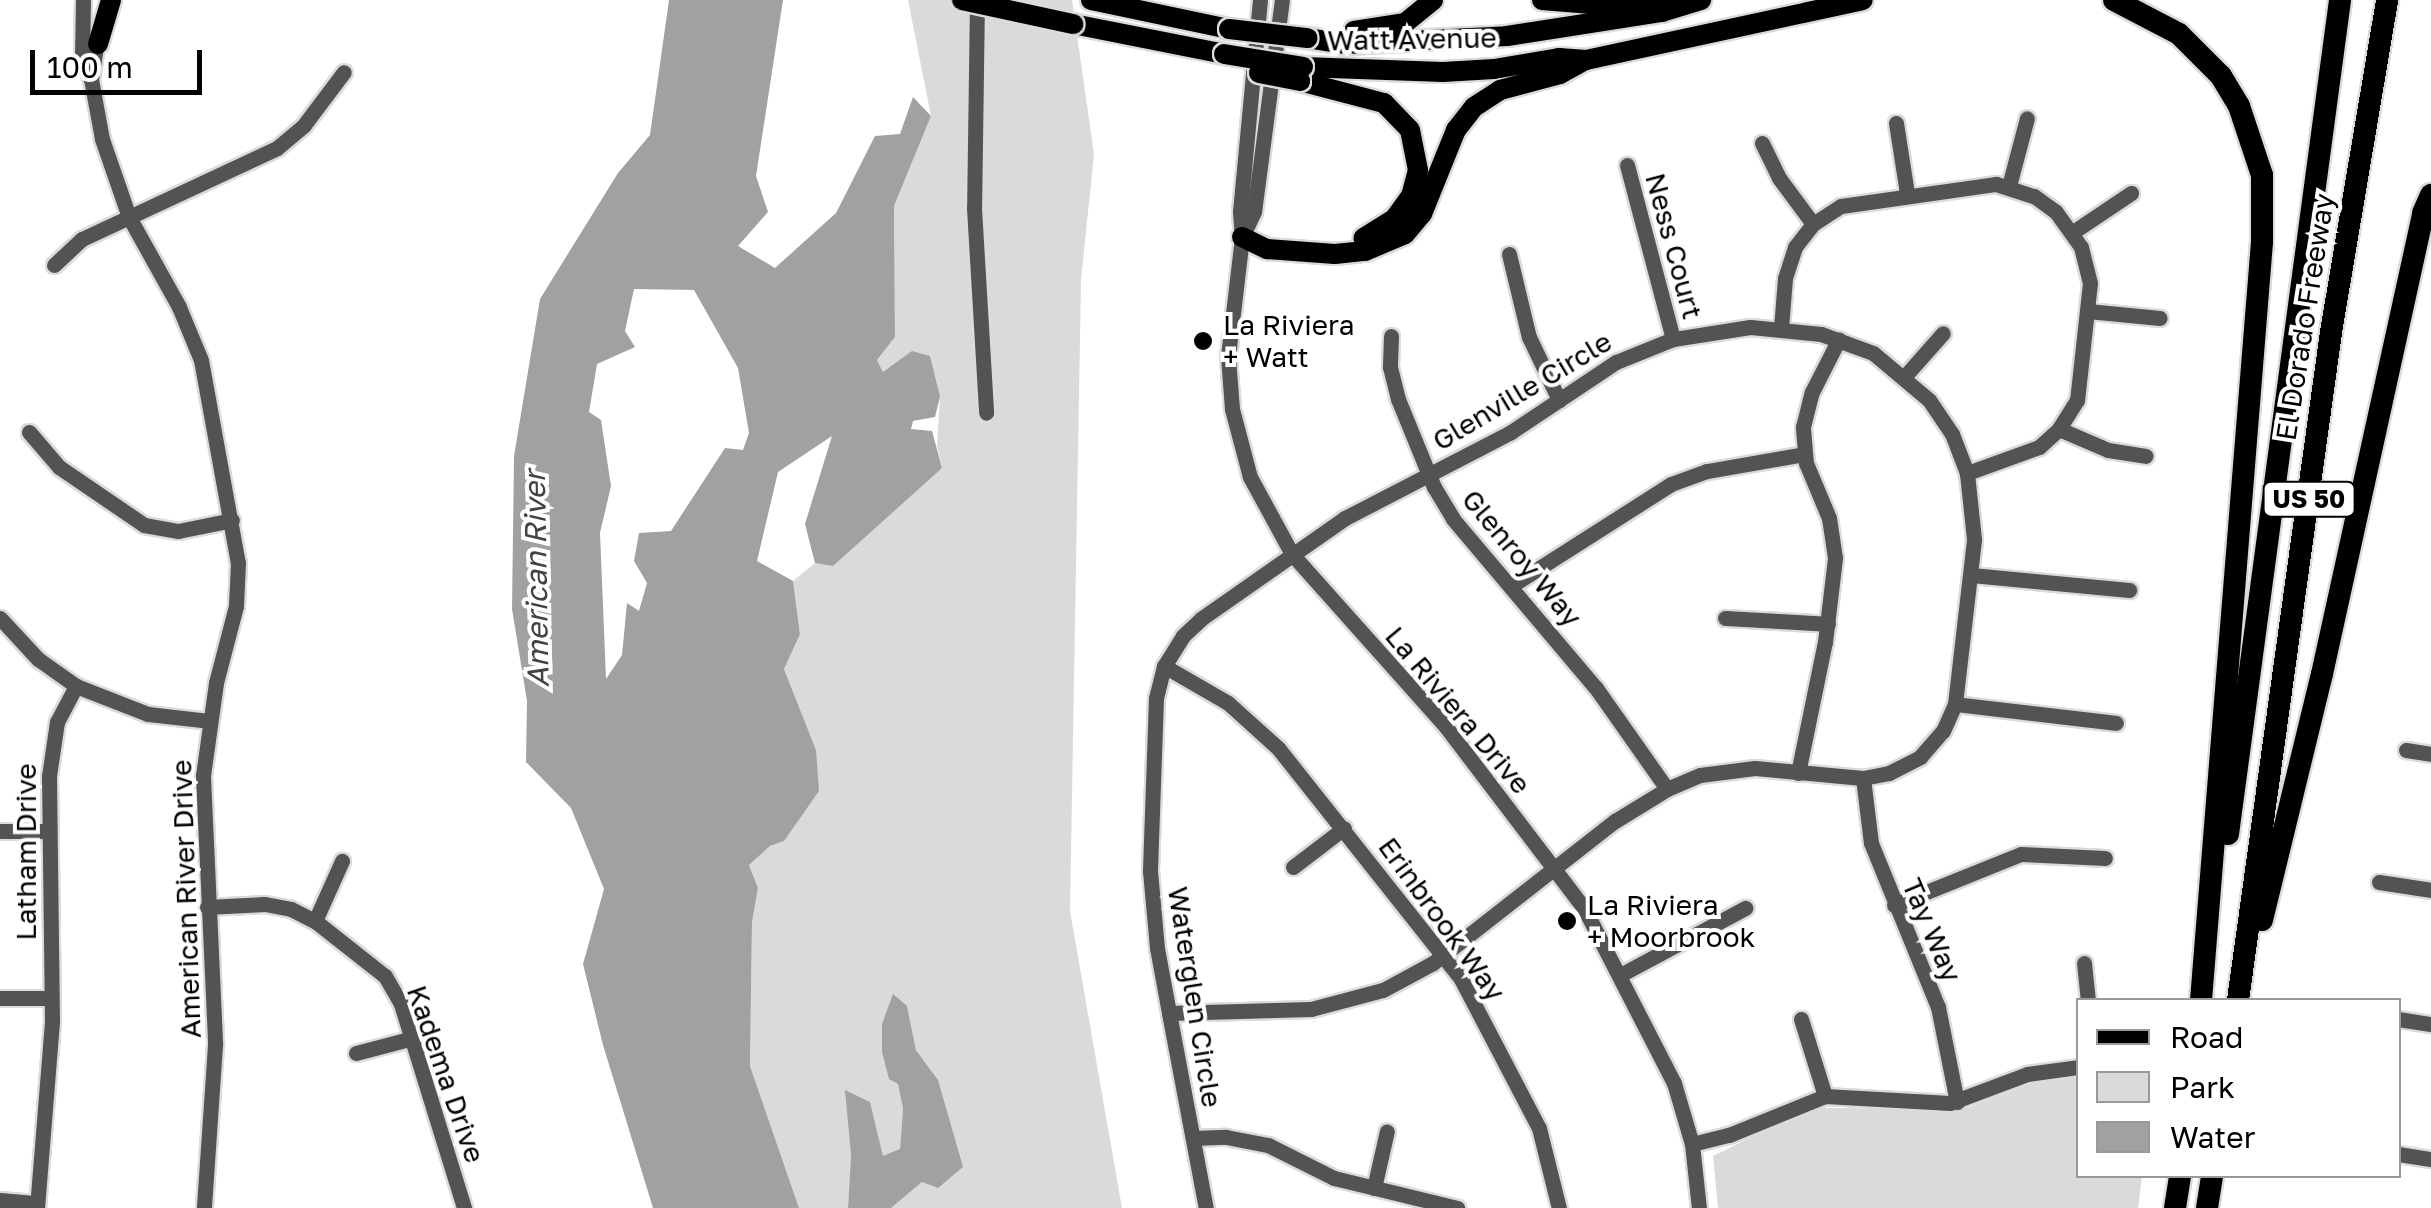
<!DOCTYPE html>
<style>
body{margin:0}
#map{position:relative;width:2431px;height:1208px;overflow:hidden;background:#fff;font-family:"Golos Text",sans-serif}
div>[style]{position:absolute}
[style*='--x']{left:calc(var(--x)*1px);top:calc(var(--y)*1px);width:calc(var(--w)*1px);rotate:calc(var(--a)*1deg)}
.green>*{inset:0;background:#dadada}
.water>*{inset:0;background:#a1a1a1}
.roads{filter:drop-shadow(2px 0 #dbdbdb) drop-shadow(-2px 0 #dbdbdb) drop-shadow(0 2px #dbdbdb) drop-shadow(0 -2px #dbdbdb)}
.minor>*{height:15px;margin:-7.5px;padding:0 7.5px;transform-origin:7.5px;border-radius:7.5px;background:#535353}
.major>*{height:20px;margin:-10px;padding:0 10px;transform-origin:10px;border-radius:10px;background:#000}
.highway>*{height:22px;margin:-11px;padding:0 11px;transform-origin:11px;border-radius:11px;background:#000}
.bridges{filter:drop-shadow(2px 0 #dbdbdb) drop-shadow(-2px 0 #dbdbdb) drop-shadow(0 2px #dbdbdb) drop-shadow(0 -2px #dbdbdb)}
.major-bridge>*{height:20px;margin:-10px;padding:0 10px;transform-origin:10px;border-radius:10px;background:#000}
.dots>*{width:28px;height:28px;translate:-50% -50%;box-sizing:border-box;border:5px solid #fff;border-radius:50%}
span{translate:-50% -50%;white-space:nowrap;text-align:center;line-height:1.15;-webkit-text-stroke:8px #fff;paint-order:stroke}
.shield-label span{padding:2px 8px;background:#fff;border:2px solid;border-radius:8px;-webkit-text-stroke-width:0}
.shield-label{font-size:25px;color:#000;font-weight:700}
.street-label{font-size:28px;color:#000}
.poi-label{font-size:28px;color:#000}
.left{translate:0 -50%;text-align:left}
.water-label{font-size:30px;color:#424242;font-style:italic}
.legend{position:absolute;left:2076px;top:998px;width:325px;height:180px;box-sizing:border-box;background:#fff;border:2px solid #999;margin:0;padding:12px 18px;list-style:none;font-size:30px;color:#000}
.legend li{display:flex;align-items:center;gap:20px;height:50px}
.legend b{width:50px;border:2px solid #999}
.scale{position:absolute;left:30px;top:50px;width:172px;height:45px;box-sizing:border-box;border:5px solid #000;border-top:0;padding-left:12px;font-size:30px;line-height:35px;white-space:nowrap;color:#000;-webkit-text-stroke:8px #fff;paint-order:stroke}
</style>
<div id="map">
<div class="green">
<div style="clip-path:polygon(908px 0,1072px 0,1094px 154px,1081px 280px,1070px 911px,1122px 1208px,891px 1208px,922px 1182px,938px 1080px,916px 1050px,907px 1006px,889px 1078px,898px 1084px,903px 1109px,900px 1150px,883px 1157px,870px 1102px,846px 1091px,851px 1155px,848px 1208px,799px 1208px,750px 1066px,752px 922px,758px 888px,749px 865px,770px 846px,784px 841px,816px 750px,784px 669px,800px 633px,793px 581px,815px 563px,833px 565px,942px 467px,937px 446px,940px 397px,883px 372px,877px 360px,895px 337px,894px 206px,931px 116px)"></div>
<div style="clip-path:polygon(2048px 1077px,2078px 1077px,2078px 1176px,2142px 1176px,2138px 1208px,1718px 1208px,1713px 1156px,1784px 1121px,1824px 1108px,1965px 1109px)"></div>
</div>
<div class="water">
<div style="clip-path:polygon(evenodd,669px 0,783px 0,756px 176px,768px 212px,738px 246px,775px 268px,836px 213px,875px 136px,900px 134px,913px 97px,931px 116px,894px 206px,895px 337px,877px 360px,883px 372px,912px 351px,930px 356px,940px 397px,935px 417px,913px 421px,911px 429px,932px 431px,942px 468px,833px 566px,815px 563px,805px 524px,832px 436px,778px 472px,757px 561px,793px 581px,800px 634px,784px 669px,816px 750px,819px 791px,784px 841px,770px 846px,749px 865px,758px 888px,752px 922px,750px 1066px,799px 1208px,653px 1208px,603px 1045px,583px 964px,604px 889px,571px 808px,526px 762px,527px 701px,512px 609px,514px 456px,540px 299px,618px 173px,650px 135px,669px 0,634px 289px,694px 290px,738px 368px,749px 433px,743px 450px,725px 448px,671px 531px,639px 533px,634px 561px,647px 583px,639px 611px,627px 603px,622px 655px,606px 679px,600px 533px,611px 486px,601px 420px,589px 412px,597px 364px,635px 347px,625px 331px,634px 289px)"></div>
<div style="clip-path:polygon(893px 994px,907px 1006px,916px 1050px,938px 1080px,963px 1167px,938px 1188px,922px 1182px,891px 1208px,848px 1208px,851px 1155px,845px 1090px,870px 1102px,883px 1156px,900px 1149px,903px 1109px,898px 1084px,889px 1079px,882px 1052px,882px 1024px)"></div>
</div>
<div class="roads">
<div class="minor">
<div style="--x:83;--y:0;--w:58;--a:91"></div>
<div style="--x:82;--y:58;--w:23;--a:67"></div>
<div style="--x:977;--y:0;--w:208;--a:90.8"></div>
<div style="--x:974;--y:208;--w:205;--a:86.6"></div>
<div style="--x:1260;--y:0;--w:212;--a:95.4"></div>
<div style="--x:1240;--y:211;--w:26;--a:86"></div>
<div style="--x:1242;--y:237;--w:121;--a:96.7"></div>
<div style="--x:1228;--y:357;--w:52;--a:85.6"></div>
<div style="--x:1232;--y:409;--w:70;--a:75.2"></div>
<div style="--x:1250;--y:477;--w:88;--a:61.4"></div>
<div style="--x:1292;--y:554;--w:232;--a:48.3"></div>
<div style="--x:1446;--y:727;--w:228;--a:52.7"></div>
<div style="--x:1584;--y:908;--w:197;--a:62.8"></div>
<div style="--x:1674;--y:1083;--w:64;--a:73.6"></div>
<div style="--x:1692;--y:1144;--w:64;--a:83.8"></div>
<div style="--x:98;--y:34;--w:46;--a:98.8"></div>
<div style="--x:91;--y:79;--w:61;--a:79.6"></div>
<div style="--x:102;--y:139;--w:83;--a:70.9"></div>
<div style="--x:129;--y:217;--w:103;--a:60.9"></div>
<div style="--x:179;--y:307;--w:57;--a:67.5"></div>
<div style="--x:201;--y:360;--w:206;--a:79.7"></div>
<div style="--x:238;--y:563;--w:43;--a:92.7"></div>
<div style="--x:236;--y:606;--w:80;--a:104.6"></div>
<div style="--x:216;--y:683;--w:94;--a:98"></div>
<div style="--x:203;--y:776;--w:269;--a:87.4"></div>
<div style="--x:215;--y:1045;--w:163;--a:93.9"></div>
<div style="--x:1896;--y:123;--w:71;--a:81.1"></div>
<div style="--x:1762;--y:143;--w:39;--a:64"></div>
<div style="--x:1779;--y:178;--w:57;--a:53.5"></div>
<div style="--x:1627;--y:165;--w:180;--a:75.2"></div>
<div style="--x:2009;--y:186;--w:70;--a:-75.2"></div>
<div style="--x:2073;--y:232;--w:70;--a:-33.9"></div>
<div style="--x:1244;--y:233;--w:23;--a:-65"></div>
<div style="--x:1254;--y:212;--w:214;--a:-82.5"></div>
<div style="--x:1509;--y:254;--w:85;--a:76.5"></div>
<div style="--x:1529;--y:337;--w:70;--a:64.5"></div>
<div style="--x:54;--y:265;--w:38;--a:-43"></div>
<div style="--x:82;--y:239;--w:215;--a:-25"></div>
<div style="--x:277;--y:148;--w:35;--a:-40"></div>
<div style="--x:304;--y:125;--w:66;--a:-53"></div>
<div style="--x:2088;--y:311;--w:72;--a:5.6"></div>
<div style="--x:1781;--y:328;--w:50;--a:-85.4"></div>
<div style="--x:1785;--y:278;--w:33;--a:-72"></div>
<div style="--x:1795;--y:247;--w:29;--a:-52"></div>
<div style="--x:1813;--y:224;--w:33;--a:-33"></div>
<div style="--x:1841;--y:206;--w:157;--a:-8.1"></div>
<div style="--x:1996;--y:184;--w:40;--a:18"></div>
<div style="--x:2034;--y:196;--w:27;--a:36"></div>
<div style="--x:2056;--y:212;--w:43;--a:54.5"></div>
<div style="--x:2081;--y:247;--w:37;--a:76"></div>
<div style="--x:2090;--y:283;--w:118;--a:96.3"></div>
<div style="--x:2077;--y:400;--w:34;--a:122"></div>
<div style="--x:2059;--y:429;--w:27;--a:138"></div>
<div style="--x:2039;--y:447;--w:77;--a:160.1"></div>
<div style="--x:1391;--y:336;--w:31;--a:92"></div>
<div style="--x:1390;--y:367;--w:33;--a:76"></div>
<div style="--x:1398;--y:399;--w:95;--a:67.8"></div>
<div style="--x:1434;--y:487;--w:37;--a:59"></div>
<div style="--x:1453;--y:519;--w:221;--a:49.8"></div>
<div style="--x:1596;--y:688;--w:123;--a:54.9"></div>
<div style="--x:1905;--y:376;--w:57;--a:-48.5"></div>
<div style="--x:2059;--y:429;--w:53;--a:23.2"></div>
<div style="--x:2108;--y:450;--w:38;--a:9"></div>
<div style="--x:29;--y:432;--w:46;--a:49.4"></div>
<div style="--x:59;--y:467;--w:103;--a:34.3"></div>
<div style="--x:144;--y:525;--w:35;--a:10"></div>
<div style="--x:178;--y:531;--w:55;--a:-11.5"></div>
<div style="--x:1971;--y:575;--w:159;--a:5.4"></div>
<div style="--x:1511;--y:586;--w:190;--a:-32.5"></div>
<div style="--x:1671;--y:484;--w:38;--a:-20"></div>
<div style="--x:1707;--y:471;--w:98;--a:-9.9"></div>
<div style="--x:0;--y:618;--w:56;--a:47.2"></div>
<div style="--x:38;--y:659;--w:47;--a:35.4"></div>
<div style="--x:76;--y:686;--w:77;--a:21.3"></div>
<div style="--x:148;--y:714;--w:61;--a:6.5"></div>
<div style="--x:1725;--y:618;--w:103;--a:3.3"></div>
<div style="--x:1164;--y:666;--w:74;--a:30"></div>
<div style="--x:1228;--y:703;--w:67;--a:42"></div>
<div style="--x:1278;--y:748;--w:295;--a:51.6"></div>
<div style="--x:1461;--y:979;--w:168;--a:62.4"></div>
<div style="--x:1539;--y:1128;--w:82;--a:76"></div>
<div style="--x:1955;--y:704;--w:162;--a:6.7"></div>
<div style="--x:2406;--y:750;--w:25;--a:9"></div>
<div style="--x:1798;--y:773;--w:134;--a:-78.4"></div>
<div style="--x:1825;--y:642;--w:85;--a:-83.2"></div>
<div style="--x:1835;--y:558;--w:40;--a:-98.5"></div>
<div style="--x:1829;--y:518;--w:60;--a:-112.7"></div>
<div style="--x:1806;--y:463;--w:36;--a:-95"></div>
<div style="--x:1803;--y:427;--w:36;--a:-76"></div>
<div style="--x:1812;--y:392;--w:59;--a:-63"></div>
<div style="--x:1863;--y:778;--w:65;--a:83"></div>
<div style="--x:1871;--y:843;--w:177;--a:67.8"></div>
<div style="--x:1938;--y:1007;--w:97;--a:78.7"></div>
<div style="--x:0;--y:831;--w:47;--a:0"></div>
<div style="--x:1293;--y:867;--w:64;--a:-37.4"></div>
<div style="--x:2379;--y:882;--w:53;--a:8.7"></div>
<div style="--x:1894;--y:905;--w:137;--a:-21.9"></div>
<div style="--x:2021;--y:854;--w:84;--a:2.7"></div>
<div style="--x:207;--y:907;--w:58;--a:-3"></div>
<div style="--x:265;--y:904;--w:26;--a:11"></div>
<div style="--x:291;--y:909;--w:27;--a:27"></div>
<div style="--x:315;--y:921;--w:89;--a:38.2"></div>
<div style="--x:385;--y:976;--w:32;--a:60"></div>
<div style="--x:401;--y:1004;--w:214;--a:72.8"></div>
<div style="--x:315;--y:921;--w:66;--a:-65.8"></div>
<div style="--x:2084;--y:963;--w:37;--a:84"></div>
<div style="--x:1622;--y:974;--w:140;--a:-28.2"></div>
<div style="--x:0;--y:998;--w:51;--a:0"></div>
<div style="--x:1169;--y:1013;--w:142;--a:-1.6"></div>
<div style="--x:1311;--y:1009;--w:74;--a:-14.8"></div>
<div style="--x:1383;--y:990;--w:57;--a:-28.4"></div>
<div style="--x:1433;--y:963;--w:231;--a:-38"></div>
<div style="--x:1615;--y:821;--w:61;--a:-31.6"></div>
<div style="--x:1667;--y:789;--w:36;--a:-23"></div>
<div style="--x:1700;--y:775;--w:55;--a:-7.3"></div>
<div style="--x:1755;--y:768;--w:108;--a:5.3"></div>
<div style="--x:1863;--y:778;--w:26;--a:-11"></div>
<div style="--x:1889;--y:773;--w:35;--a:-27"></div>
<div style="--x:1920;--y:757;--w:35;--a:-49"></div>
<div style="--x:1943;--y:731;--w:30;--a:-66"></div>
<div style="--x:1955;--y:704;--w:166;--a:-83.4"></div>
<div style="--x:1974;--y:539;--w:66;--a:-96.1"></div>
<div style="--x:1967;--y:473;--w:42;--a:-111"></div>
<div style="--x:1952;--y:434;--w:41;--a:-124.1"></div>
<div style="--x:1929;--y:400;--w:73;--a:-140"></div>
<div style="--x:1873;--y:353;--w:55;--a:-159.9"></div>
<div style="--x:1821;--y:334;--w:71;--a:-174.4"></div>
<div style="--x:1750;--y:327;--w:78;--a:171.1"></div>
<div style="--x:1673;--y:339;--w:61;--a:158"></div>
<div style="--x:1616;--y:362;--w:126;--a:146.3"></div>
<div style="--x:1511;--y:432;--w:187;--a:152.6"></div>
<div style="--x:1345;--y:518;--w:176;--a:145"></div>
<div style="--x:1201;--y:619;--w:25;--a:137"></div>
<div style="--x:1183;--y:636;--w:36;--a:122"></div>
<div style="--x:1164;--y:666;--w:33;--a:104"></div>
<div style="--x:1156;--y:698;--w:173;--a:92"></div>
<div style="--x:1150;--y:871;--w:77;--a:84.8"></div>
<div style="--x:1157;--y:948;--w:66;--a:79.5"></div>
<div style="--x:1169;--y:1013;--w:198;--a:79.3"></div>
<div style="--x:1801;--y:1019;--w:81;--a:72.7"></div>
<div style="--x:2398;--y:1019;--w:33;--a:9"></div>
<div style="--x:356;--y:1053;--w:55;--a:-14.8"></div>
<div style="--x:1193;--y:1138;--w:33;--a:-2"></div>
<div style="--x:1226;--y:1137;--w:43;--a:10.8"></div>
<div style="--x:1268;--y:1145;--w:74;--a:26.6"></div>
<div style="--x:1334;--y:1178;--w:127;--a:13.7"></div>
<div style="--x:1692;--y:1144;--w:38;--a:-14"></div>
<div style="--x:1729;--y:1135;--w:104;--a:-22.1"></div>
<div style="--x:1825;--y:1096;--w:125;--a:3.2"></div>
<div style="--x:1950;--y:1103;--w:82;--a:-20.6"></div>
<div style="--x:2027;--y:1074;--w:51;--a:-7.8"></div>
<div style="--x:2398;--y:1154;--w:33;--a:9"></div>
<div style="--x:1374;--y:1188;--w:58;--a:-77.2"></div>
<div style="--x:0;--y:1200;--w:37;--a:5"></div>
<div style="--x:37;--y:1208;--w:187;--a:-85.4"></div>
<div style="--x:52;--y:1022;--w:246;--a:-90.7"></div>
<div style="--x:49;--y:776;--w:55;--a:-81.6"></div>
<div style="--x:57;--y:722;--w:41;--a:-62.2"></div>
</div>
<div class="major">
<div style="--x:1091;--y:0;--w:141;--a:11.9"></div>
<div style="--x:1542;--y:0;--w:49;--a:4.7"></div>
<div style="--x:1591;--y:4;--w:74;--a:-3.1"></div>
<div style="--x:1073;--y:24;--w:154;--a:11.2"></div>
<div style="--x:1354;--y:31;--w:52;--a:-8.9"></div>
<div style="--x:1405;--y:23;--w:36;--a:-39"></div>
<div style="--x:1307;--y:38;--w:39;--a:9"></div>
<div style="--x:1346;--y:44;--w:161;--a:-2.8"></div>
<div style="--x:1507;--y:36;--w:157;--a:-8.8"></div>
<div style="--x:1662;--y:12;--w:41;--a:-17.1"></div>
<div style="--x:98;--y:44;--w:46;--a:-73.5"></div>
<div style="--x:1303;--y:67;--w:140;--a:2"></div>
<div style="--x:1443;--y:72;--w:51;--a:-3.4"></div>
<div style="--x:1494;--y:69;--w:66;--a:-9.6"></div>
<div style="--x:1559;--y:58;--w:27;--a:4"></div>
<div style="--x:1586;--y:60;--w:283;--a:-12.2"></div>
<div style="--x:1300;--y:81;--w:87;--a:14.7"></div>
<div style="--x:1384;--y:103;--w:37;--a:46"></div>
<div style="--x:1410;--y:130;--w:41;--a:78.7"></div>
<div style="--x:1418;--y:170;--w:27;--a:105"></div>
<div style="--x:1411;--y:196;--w:29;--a:126"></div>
<div style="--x:1394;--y:219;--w:36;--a:148"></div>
<div style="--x:1242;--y:237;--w:28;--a:26"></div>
<div style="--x:1267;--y:249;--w:68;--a:4.2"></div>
<div style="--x:1335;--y:254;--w:30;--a:-6"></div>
<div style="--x:1365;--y:251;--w:43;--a:-23"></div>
<div style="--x:1405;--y:234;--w:26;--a:-50"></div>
<div style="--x:1422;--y:214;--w:91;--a:-68"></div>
<div style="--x:1456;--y:130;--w:29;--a:-52"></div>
<div style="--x:1474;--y:107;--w:31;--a:-33"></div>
<div style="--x:1500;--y:90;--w:62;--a:-14.9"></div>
<div style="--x:1560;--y:74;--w:29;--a:-29"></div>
</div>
<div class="highway">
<div style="--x:2114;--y:0;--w:73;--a:27.6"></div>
<div style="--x:2179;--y:34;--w:59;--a:45"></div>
<div style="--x:2221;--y:76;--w:35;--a:59"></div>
<div style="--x:2239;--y:106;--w:73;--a:71.6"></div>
<div style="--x:2262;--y:175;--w:67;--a:90"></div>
<div style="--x:2262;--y:242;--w:760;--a:94.6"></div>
<div style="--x:2228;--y:834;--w:841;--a:-82.35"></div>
<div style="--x:2262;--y:920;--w:253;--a:-76.3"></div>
<div style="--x:2322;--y:674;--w:472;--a:-77.6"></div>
<div style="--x:2423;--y:213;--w:20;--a:-66"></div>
<div style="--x:2238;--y:1000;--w:674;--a:-82.07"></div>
<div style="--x:2331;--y:332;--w:337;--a:-80.4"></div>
<div style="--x:2175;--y:1208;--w:32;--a:-81"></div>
<div style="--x:2207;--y:1208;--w:32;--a:-81"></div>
</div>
</div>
<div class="bridges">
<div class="major-bridge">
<div style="--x:962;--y:0;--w:114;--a:12.2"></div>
<div style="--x:1229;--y:29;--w:79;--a:6.6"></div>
<div style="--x:1224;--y:54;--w:80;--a:9.3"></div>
<div style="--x:1259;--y:73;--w:42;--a:11"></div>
</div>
</div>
<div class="dots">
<div style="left:1203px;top:341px;background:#000"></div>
<div style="left:1567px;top:921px;background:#000"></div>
</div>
<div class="shield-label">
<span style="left:2309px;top:499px">US 50</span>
</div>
<div class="street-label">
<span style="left:1412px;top:39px;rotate:-1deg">Watt Avenue</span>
<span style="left:1674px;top:246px;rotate:75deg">Ness Court</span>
<span style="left:2305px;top:317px;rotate:-81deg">El Dorado Freeway</span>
<span style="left:1522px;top:391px;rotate:-31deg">Glenville Circle</span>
<span style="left:1522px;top:558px;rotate:50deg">Glenroy Way</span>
<span style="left:1458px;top:710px;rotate:50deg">La Riviera Drive</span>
<span style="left:26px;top:852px;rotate:-90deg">Latham Drive</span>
<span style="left:186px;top:899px;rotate:-92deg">American River Drive</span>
<span style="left:1442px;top:919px;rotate:54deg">Erinbrook Way</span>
<span style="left:1932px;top:930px;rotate:67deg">Tay Way</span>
<span style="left:1195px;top:997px;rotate:81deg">Waterglen Circle</span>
<span style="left:446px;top:1074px;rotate:71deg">Kadema Drive</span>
</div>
<div class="poi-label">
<span class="left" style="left:1223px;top:341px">La Riviera<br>+ Watt</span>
<span class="left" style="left:1587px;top:921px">La Riviera<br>+ Moorbrook</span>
</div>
<div class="water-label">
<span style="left:536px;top:579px;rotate:-91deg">American River</span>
</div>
<ul class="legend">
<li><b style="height:12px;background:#000"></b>Road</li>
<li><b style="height:28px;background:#dadada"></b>Park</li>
<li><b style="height:28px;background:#a1a1a1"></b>Water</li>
</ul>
<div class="scale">100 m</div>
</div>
